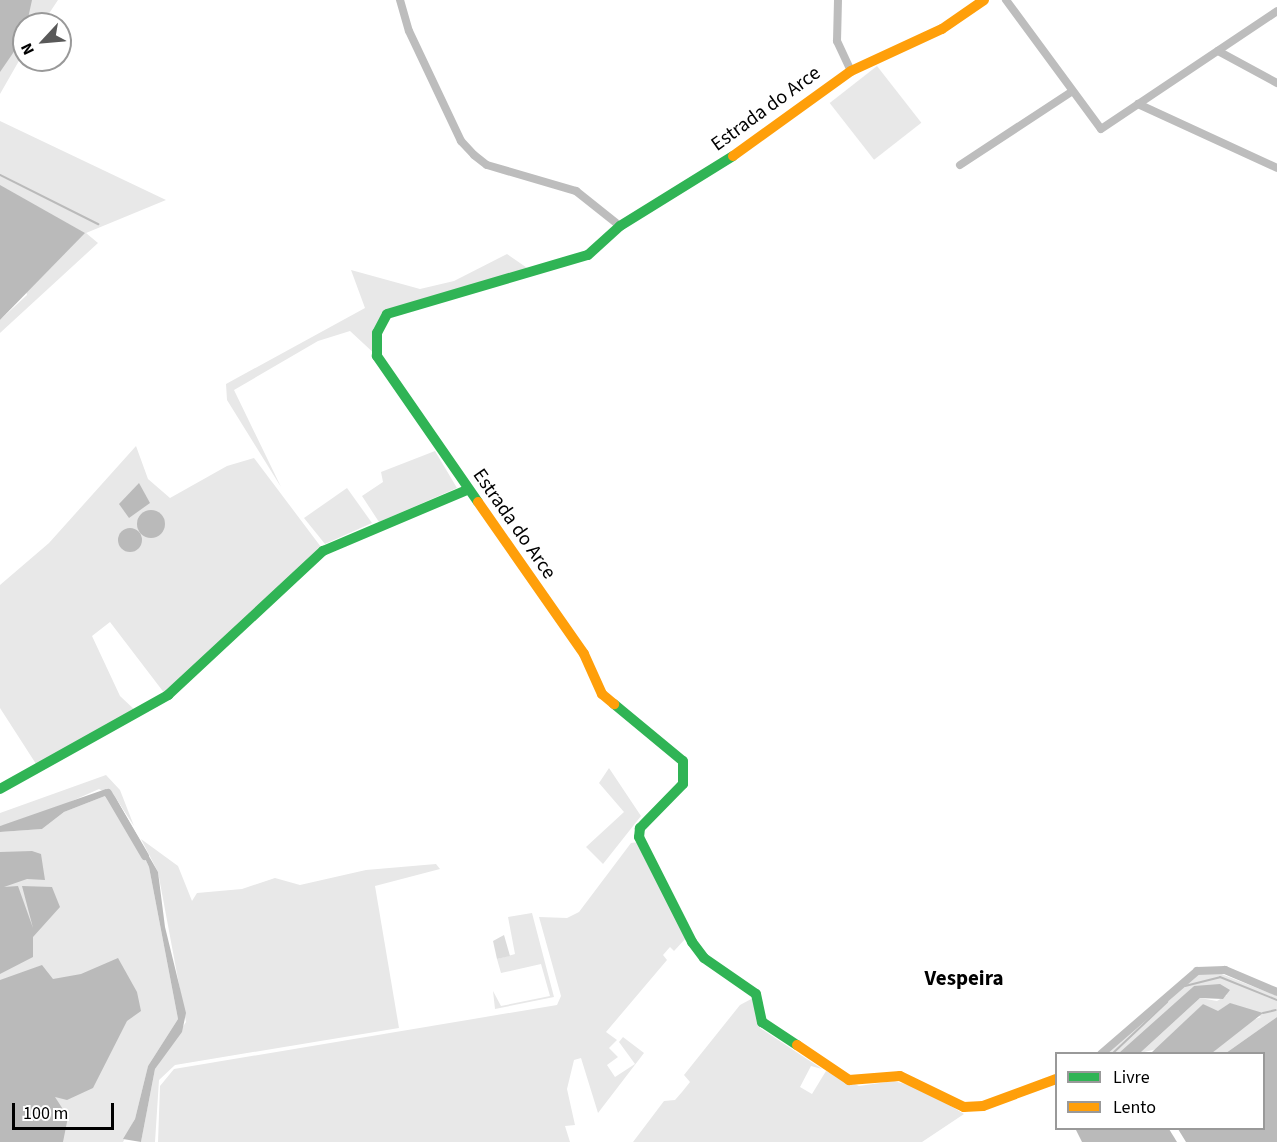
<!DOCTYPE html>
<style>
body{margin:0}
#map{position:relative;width:1277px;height:1142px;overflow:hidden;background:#fff;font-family:"Source Sans 3",sans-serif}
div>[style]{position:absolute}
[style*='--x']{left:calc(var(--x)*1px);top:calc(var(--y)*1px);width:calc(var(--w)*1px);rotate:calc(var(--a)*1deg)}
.green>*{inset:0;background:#e8e8e8;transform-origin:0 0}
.water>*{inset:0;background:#bababa}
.round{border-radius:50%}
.stream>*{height:2px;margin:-1px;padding:0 1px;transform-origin:1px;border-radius:1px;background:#bababa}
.canal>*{height:8px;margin:-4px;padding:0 4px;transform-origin:4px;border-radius:4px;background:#bababa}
.building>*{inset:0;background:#dcdcdc}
.street>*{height:8px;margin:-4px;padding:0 4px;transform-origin:4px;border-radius:4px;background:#bdbdbd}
.fast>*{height:10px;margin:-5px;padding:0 5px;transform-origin:5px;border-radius:5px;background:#30b455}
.slow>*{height:10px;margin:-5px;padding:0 5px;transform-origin:5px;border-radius:5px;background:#ff9f0a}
span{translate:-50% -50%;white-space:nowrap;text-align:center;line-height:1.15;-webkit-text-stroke:4.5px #fff;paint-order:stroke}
.street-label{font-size:20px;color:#000}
.neighbourhood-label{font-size:21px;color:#000;font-weight:700}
.legend{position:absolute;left:1055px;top:1052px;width:210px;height:78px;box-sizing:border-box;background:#fff;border:2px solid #999;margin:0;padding:8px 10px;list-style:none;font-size:18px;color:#000}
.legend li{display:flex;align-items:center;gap:12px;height:30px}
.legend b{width:30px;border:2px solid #999}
.north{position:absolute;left:12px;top:12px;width:60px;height:60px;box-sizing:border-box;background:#fff;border:2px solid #999;border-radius:50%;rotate:244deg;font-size:16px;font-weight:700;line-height:24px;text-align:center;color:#000}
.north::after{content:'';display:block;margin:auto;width:21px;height:27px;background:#595959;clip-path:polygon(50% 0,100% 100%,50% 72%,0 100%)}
.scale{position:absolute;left:12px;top:1103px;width:102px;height:27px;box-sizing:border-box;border:3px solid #000;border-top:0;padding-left:8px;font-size:18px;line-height:21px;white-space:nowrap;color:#000;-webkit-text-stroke:4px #fff;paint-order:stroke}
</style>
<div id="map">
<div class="green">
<div style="clip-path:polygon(0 0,58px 0,42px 24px,24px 24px,24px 52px,0 94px)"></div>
<div style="left:877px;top:66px;width:72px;height:60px;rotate:52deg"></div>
<div style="clip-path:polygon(0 121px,166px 200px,86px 233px,98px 243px,0 333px,0 320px,27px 295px,0 186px)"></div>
<div style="clip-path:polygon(507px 254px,533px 272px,387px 314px,377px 356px,350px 331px,318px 341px,234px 390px,281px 487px,227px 400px,226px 384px,365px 308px,351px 270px,420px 289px,454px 281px)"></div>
<div style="clip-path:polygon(136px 446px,148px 479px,170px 498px,227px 466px,254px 458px,321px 547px,165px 694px,110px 622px,92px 636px,120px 696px,137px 712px,38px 767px,0 708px,0 585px,49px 543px)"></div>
<div style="clip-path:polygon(435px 451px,457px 488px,379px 522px,362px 496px,383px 482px,381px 472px)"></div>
<div style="clip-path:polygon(347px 488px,372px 523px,325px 544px,304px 518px)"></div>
<div style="clip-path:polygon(609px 768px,641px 816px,603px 864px,586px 847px,624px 812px,599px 783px)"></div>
<div style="clip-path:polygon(106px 775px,120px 790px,134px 826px,115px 797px,99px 789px,34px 818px,0 826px,0 813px)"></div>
<div style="clip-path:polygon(105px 796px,131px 828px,149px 867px,178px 1019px,148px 1066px,135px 1119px,123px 1142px,0 1142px,0 832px,42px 829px,64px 812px)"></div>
<div style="clip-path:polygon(141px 839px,178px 866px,192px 901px,197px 893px,242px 889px,275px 878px,300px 885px,366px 870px,436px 864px,440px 869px,375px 886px,399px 1028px,175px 1065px,159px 1080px,155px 1142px,141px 1142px,155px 1069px,186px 1022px,158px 872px)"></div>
<div style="clip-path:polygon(639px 842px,686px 938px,674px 951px,670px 947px,663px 955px,667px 960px,606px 1032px,617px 1040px,609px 1048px,618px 1057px,607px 1065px,615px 1077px,635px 1064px,619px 1042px,623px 1037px,644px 1053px,598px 1113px,581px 1058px,574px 1060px,567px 1089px,575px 1125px,565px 1126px,570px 1142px,158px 1142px,160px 1086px,174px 1069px,557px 1005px,561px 996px,539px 917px,567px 918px,579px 912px,631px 843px)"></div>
<div style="clip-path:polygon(532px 913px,554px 997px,495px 1009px,493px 991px,501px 1006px,550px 996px,541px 964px,501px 973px,497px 959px,515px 954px,508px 917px)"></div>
<div style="clip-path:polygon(1214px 971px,1277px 996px,1277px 1017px,1226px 1053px,1212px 1053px,1244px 1023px,1261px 1017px,1236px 1005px,1218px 1012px,1203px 1004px,1157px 1049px,1140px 1053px,1200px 998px,1217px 1001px,1227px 995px,1194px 986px,1140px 1040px,1119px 1053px,1106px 1054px,1195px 975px)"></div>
<div style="clip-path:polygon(753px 998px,760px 1028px,822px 1069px,811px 1066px,800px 1087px,812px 1094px,826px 1071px,859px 1086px,894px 1081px,923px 1089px,964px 1114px,922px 1142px,633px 1142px,664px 1101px,675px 1100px,682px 1092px,690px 1082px,684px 1075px,740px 1005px)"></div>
</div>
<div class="water">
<div style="clip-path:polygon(0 0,32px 0,24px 37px,0 72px)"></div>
<div style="clip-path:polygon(0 185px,85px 233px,0 320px)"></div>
<div style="clip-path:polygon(139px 483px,150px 503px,129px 518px,119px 504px)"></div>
<div class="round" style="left:137px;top:510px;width:28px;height:28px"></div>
<div class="round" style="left:118px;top:528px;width:24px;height:24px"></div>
<div style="clip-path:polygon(106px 789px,115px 797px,158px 872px,165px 927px,186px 1013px,182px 1032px,155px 1069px,141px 1142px,123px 1139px,135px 1119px,148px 1066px,178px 1019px,149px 867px,131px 828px,105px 796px,64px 812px,42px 829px,0 832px,0 826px)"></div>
<div style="clip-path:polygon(32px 851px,41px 854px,45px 880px,27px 879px,4px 887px,18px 886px,33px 928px,22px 886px,52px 887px,60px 907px,33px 937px,33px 957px,0 974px,0 852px)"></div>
<div style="clip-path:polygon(118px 958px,137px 992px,141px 1011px,127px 1021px,93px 1088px,67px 1100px,55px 1097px,68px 1117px,63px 1142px,0 1142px,0 980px,42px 965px,53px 979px,81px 974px)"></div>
<div style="clip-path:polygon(1220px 984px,1230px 990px,1223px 999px,1200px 998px,1140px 1053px,1119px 1053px,1194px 986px)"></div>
<div style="clip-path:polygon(1230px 1003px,1263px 1013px,1212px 1053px,1151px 1053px,1203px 1004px,1218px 1011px)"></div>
<div style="clip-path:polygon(1277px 1017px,1277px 1142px,1186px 1142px,1178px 1129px,1264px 1128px,1264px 1054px,1226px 1053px)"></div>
<div style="clip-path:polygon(1169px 1129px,1177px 1142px,1082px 1142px,1076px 1130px)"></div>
</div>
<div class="stream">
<div style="--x:0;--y:175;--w:110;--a:26.6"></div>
<div style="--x:1185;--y:986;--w:36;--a:-14"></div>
<div style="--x:1220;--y:977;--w:61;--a:22"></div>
<div style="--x:1263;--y:1013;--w:13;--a:-13"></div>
<div style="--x:1112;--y:1054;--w:76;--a:-43.4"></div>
</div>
<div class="canal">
<div style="--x:108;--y:793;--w:73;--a:59.6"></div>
</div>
<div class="building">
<div style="clip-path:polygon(504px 935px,510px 956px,497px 959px,493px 941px)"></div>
</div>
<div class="street">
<div style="--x:400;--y:0;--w:32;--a:74"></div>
<div style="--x:409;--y:31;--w:122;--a:64.7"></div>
<div style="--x:461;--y:141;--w:19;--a:47"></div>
<div style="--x:474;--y:155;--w:16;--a:38"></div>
<div style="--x:487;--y:165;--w:93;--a:16.3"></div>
<div style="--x:576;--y:191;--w:56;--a:38.5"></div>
<div style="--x:838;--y:0;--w:41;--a:91.4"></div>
<div style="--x:837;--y:41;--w:33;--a:65"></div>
<div style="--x:1006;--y:0;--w:160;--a:53.6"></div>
<div style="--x:1101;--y:129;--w:212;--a:-33.8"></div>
<div style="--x:1218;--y:51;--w:67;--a:28.5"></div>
<div style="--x:1138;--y:104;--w:153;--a:24.7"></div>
<div style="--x:960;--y:165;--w:133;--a:-33.3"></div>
<div style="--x:1101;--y:1054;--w:127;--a:-40.8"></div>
<div style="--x:1197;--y:971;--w:28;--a:-2"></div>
<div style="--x:1225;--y:970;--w:56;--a:22.9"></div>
</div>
<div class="fast">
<div style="--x:478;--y:502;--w:178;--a:-124.7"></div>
<div style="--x:377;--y:356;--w:23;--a:-90"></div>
<div style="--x:377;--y:333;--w:21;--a:-62"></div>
<div style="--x:387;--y:314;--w:209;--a:-16.4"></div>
<div style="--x:588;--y:255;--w:43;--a:-42.2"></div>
<div style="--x:620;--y:226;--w:133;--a:-31.8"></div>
<div style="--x:614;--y:704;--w:89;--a:39.6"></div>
<div style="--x:683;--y:761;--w:23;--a:90"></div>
<div style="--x:683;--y:784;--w:62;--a:134.3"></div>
<div style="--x:640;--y:828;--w:9;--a:96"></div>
<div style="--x:639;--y:837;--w:118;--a:63.2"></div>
<div style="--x:692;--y:942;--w:20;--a:53"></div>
<div style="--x:704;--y:958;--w:63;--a:34.7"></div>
<div style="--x:756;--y:994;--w:29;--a:78"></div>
<div style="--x:762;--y:1022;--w:42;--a:33.3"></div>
<div style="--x:0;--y:789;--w:193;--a:-29.2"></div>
<div style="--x:168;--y:695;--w:212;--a:-42.9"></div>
<div style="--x:323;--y:551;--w:156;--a:-23"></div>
</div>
<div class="slow">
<div style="--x:733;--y:156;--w:145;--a:-35.8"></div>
<div style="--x:851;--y:71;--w:100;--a:-24.8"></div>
<div style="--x:942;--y:29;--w:51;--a:-34.6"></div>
<div style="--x:478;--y:502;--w:185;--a:55.1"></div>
<div style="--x:584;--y:654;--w:44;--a:65.8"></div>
<div style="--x:602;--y:694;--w:16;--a:40"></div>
<div style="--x:797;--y:1045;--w:63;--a:33.9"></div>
<div style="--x:849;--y:1080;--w:51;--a:-4.5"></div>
<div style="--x:900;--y:1076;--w:71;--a:25.8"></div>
<div style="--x:964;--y:1107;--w:19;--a:-3"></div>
<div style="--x:983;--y:1106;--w:78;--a:-20.3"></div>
</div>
<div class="street-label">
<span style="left:766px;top:109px;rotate:-36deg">Estrada do Arce</span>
<span style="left:514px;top:524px;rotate:55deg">Estrada do Arce</span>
</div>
<div class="neighbourhood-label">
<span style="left:964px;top:978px">Vespeira</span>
</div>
<ul class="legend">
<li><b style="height:8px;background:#30b455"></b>Livre</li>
<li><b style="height:8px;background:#ff9f0a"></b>Lento</li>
</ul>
<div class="north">N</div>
<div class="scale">100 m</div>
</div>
